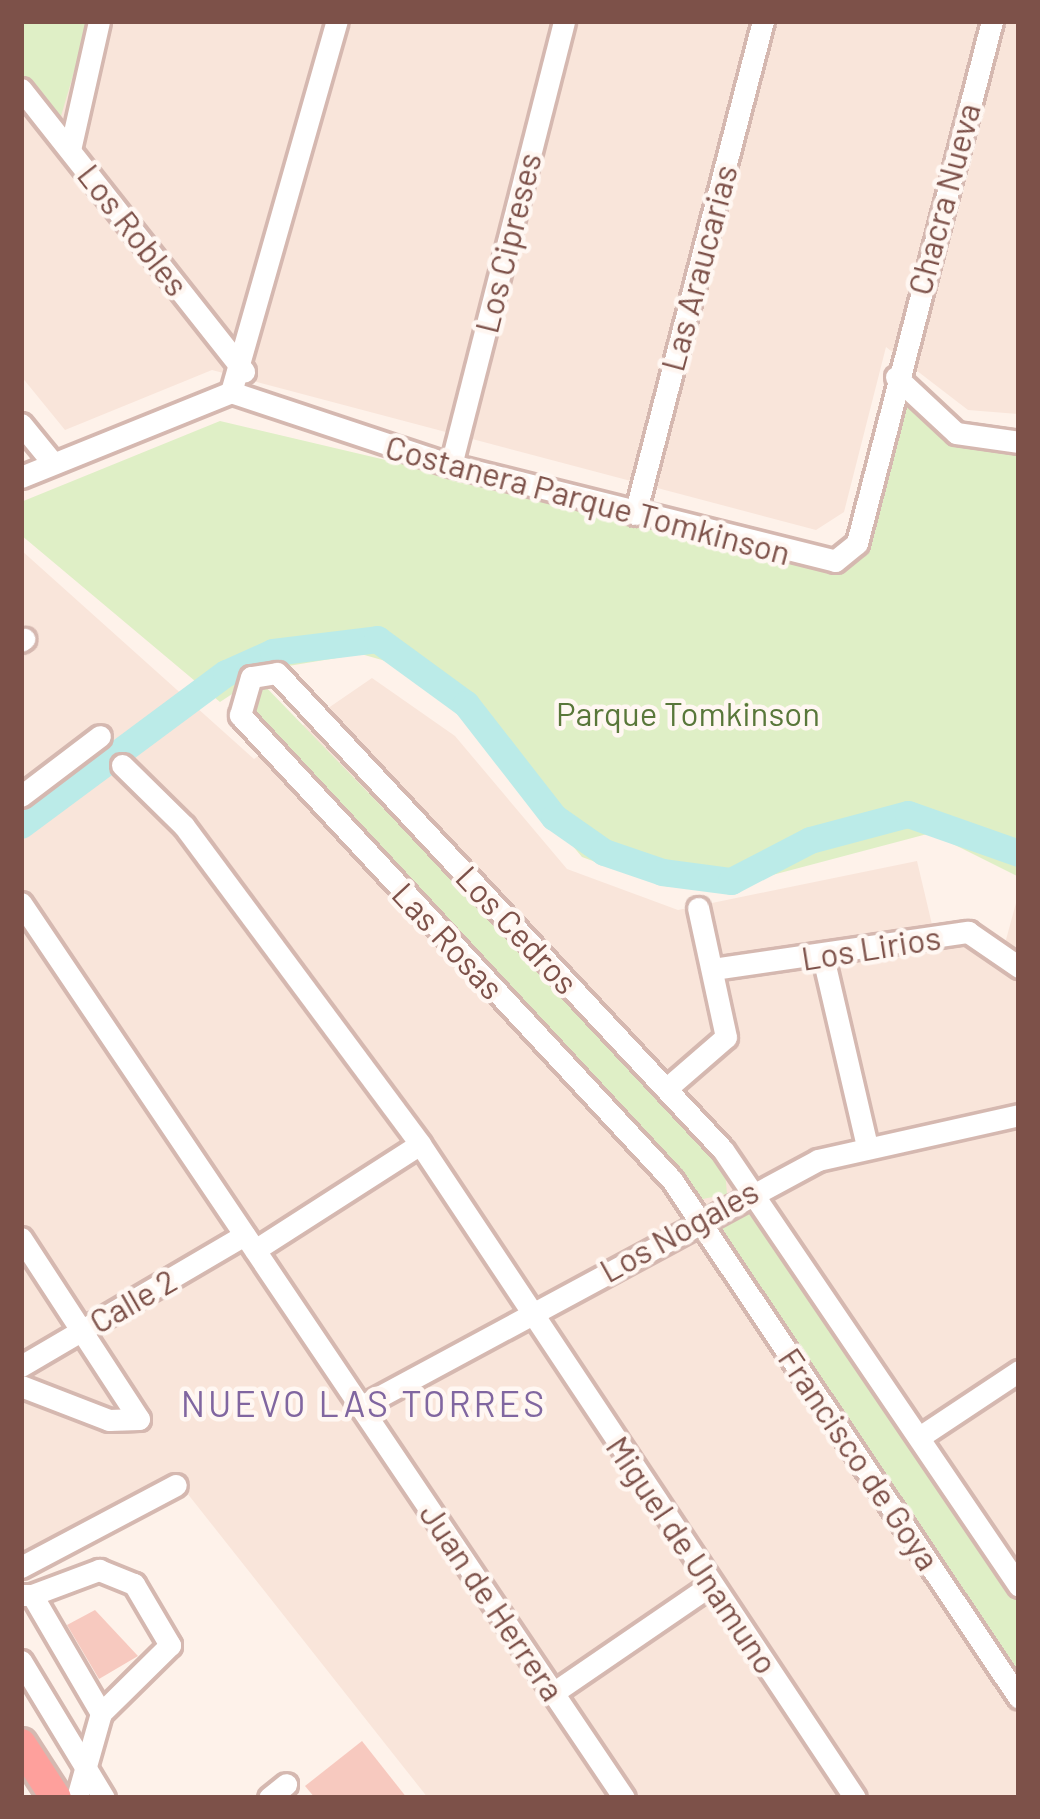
<!DOCTYPE html>
<style>
body{margin:0}
#map{position:relative;width:1040px;height:1819px;overflow:hidden;background:#fef2ea;font-family:Barlow,sans-serif}
div>[style]{position:absolute}
[style*='--x']{left:calc(var(--x)*1px);top:calc(var(--y)*1px);width:calc(var(--w)*1px);rotate:calc(var(--a)*1deg)}
.residential>*{inset:0;background:#f9e5da}
.green>*{inset:0;background:#dfefc6}
.river>*{height:27px;margin:-13.5px;padding:0 13.5px;transform-origin:13.5px;border-radius:13.5px;background:#bbebe8}
.building>*{inset:0;background:#f7c9bf}
.roads{filter:drop-shadow(3px 0 #d5b8b0) drop-shadow(-3px 0 #d5b8b0) drop-shadow(0 3px #d5b8b0) drop-shadow(0 -3px #d5b8b0)}
.minor>*{height:21px;margin:-10.5px;padding:0 10.5px;transform-origin:10.5px;border-radius:10.5px;background:#fff}
.highway>*{height:30px;margin:-15px;padding:0 15px;transform-origin:15px;border-radius:15px;background:#fea09c}
span{translate:-50% -50%;white-space:nowrap;text-align:center;line-height:1.15;-webkit-text-stroke:9px #fff7f2;paint-order:stroke}
.street-label{font-size:33px;color:#7d5149}
.park-label{font-size:33px;color:#59773a}
.neighbourhood-label{font-size:36px;color:#8066a0;letter-spacing:3px}
.frame{position:absolute;inset:0;border:24px solid #7d5149;pointer-events:none}
</style>
<div id="map">
<div class="residential">
<div style="clip-path:polygon(21px 21px,1019px 21px,1019px 414px,968px 410px,886px 347px,844px 512px,816px 530px,212px 370px,65px 430px,21px 376px)"></div>
<div style="clip-path:polygon(21px 550px,254px 759px,372px 678px,455px 736px,567px 869px,678px 910px,917px 861px,938px 950px,967px 946px,998px 969px,1019px 892px,1019px 1798px,428px 1798px,187px 1493px,21px 1578px)"></div>
</div>
<div class="green">
<div style="clip-path:polygon(21px 21px,89px 21px,59px 123px,21px 80px)"></div>
<div style="clip-path:polygon(903px 393px,924px 414px,1019px 452px,1019px 877px,931px 833px,761px 878px,668px 887px,628px 874px,582px 857px,470px 723px,389px 662px,361px 654px,270px 669px,220px 702px,21px 535px,21px 502px,220px 421px,841px 567px,867px 541px)"></div>
<div style="clip-path:polygon(261px 682px,724px 1160px,727px 1194px,698px 1200px,252px 723px,248px 702px)"></div>
<div style="clip-path:polygon(746px 1204px,1019px 1600px,1019px 1679px,719px 1235px,715px 1223px)"></div>
</div>
<div class="river">
<div style="--x:21;--y:825;--w:255;--a:-36.6"></div>
<div style="--x:226;--y:673;--w:51;--a:-24.1"></div>
<div style="--x:273;--y:652;--w:105;--a:-7.1"></div>
<div style="--x:377;--y:639;--w:110;--a:36.1"></div>
<div style="--x:466;--y:704;--w:143;--a:52.1"></div>
<div style="--x:554;--y:817;--w:61;--a:35"></div>
<div style="--x:604;--y:852;--w:61;--a:19"></div>
<div style="--x:662;--y:872;--w:70;--a:7.4"></div>
<div style="--x:731;--y:881;--w:89;--a:-27.4"></div>
<div style="--x:810;--y:840;--w:101;--a:-14.9"></div>
<div style="--x:908;--y:814;--w:118;--a:19.4"></div>
</div>
<div class="building">
<div style="clip-path:polygon(95px 1610px,138px 1656px,99px 1679px,67px 1625px)"></div>
<div style="clip-path:polygon(362px 1741px,407px 1798px,315px 1798px,305px 1786px)"></div>
</div>
<div class="roads">
<div class="minor">
<div style="--x:21;--y:89;--w:360;--a:51.7"></div>
<div style="--x:70;--y:150;--w:132;--a:-77.3"></div>
<div style="--x:896;--y:377;--w:82;--a:43"></div>
<div style="--x:956;--y:433;--w:64;--a:8.1"></div>
<div style="--x:231;--y:392;--w:386;--a:-74.1"></div>
<div style="--x:21;--y:424;--w:49;--a:50.8"></div>
<div style="--x:451;--y:465;--w:458;--a:-75.7"></div>
<div style="--x:21;--y:477;--w:227;--a:-22"></div>
<div style="--x:231;--y:392;--w:232;--a:18.4"></div>
<div style="--x:451;--y:465;--w:396;--a:14"></div>
<div style="--x:835;--y:561;--w:28;--a:-39"></div>
<div style="--x:857;--y:543;--w:539;--a:-75.5"></div>
<div style="--x:635;--y:514;--w:509;--a:-75.45"></div>
<div style="--x:21;--y:641;--w:4;--a:-34"></div>
<div style="--x:122;--y:765;--w:87;--a:44.5"></div>
<div style="--x:184;--y:826;--w:396;--a:53.4"></div>
<div style="--x:420;--y:1144;--w:785;--a:56.37"></div>
<div style="--x:21;--y:796;--w:99;--a:-37.2"></div>
<div style="--x:21;--y:903;--w:1079;--a:56.03"></div>
<div style="--x:823;--y:957;--w:190;--a:76.9"></div>
<div style="--x:713;--y:969;--w:258;--a:-8.3"></div>
<div style="--x:968;--y:932;--w:62;--a:34.5"></div>
<div style="--x:666;--y:1089;--w:79;--a:-40.9"></div>
<div style="--x:726;--y:1037;--w:132;--a:-102.2"></div>
<div style="--x:21;--y:1238;--w:216;--a:56.9"></div>
<div style="--x:139;--y:1419;--w:30;--a:178"></div>
<div style="--x:109;--y:1420;--w:94;--a:-158.9"></div>
<div style="--x:255;--y:1250;--w:196;--a:-32.7"></div>
<div style="--x:21;--y:1366;--w:259;--a:-30.4"></div>
<div style="--x:360;--y:1407;--w:520;--a:-28.34"></div>
<div style="--x:818;--y:1160;--w:206;--a:-12.6"></div>
<div style="--x:921;--y:1436;--w:118;--a:-33.6"></div>
<div style="--x:21;--y:1567;--w:175;--a:-27.9"></div>
<div style="--x:1019;--y:1586;--w:527;--a:-124.17"></div>
<div style="--x:723;--y:1150;--w:653;--a:-133.08"></div>
<div style="--x:277;--y:673;--w:26;--a:171"></div>
<div style="--x:251;--y:677;--w:40;--a:106"></div>
<div style="--x:240;--y:715;--w:635;--a:47.11"></div>
<div style="--x:672;--y:1180;--w:623;--a:56.18"></div>
<div style="--x:21;--y:1595;--w:11;--a:0"></div>
<div style="--x:32;--y:1595;--w:137;--a:59.7"></div>
<div style="--x:101;--y:1713;--w:88;--a:105.8"></div>
<div style="--x:32;--y:1595;--w:72;--a:-20.5"></div>
<div style="--x:99;--y:1570;--w:38;--a:22"></div>
<div style="--x:134;--y:1584;--w:71;--a:59.5"></div>
<div style="--x:170;--y:1645;--w:97;--a:135.4"></div>
<div style="--x:21;--y:1661;--w:160;--a:58.8"></div>
<div style="--x:553;--y:1693;--w:191;--a:-34.4"></div>
<div style="--x:269;--y:1798;--w:22;--a:-39"></div>
</div>
<div class="highway">
<div style="--x:21;--y:1744;--w:64;--a:57.1"></div>
</div>
</div>
<div class="street-label">
<span style="left:944px;top:199px;rotate:-75deg">Chacra Nueva</span>
<span style="left:133px;top:230px;rotate:52deg">Los Robles</span>
<span style="left:508px;top:243px;rotate:-76deg">Los Cipreses</span>
<span style="left:699px;top:268px;rotate:-75deg">Las Araucarias</span>
<span style="left:588px;top:500px;rotate:15deg">Costanera Parque Tomkinson</span>
<span style="left:517px;top:930px;rotate:47deg">Los Cedros</span>
<span style="left:448px;top:941px;rotate:47deg">Las Rosas</span>
<span style="left:871px;top:948px;rotate:-9deg">Los Lirios</span>
<span style="left:679px;top:1231px;rotate:-29deg">Los Nogales</span>
<span style="left:133px;top:1301px;rotate:-30deg">Calle 2</span>
<span style="left:859px;top:1459px;rotate:56deg">Francisco de Goya</span>
<span style="left:692px;top:1555px;rotate:56deg">Miguel de Unamuno</span>
<span style="left:492px;top:1602px;rotate:56deg">Juan de Herrera</span>
</div>
<div class="park-label">
<span style="left:688px;top:714px">Parque Tomkinson</span>
</div>
<div class="neighbourhood-label">
<span style="left:364px;top:1403px">NUEVO LAS TORRES</span>
</div>
<div class="frame"></div>
</div>
